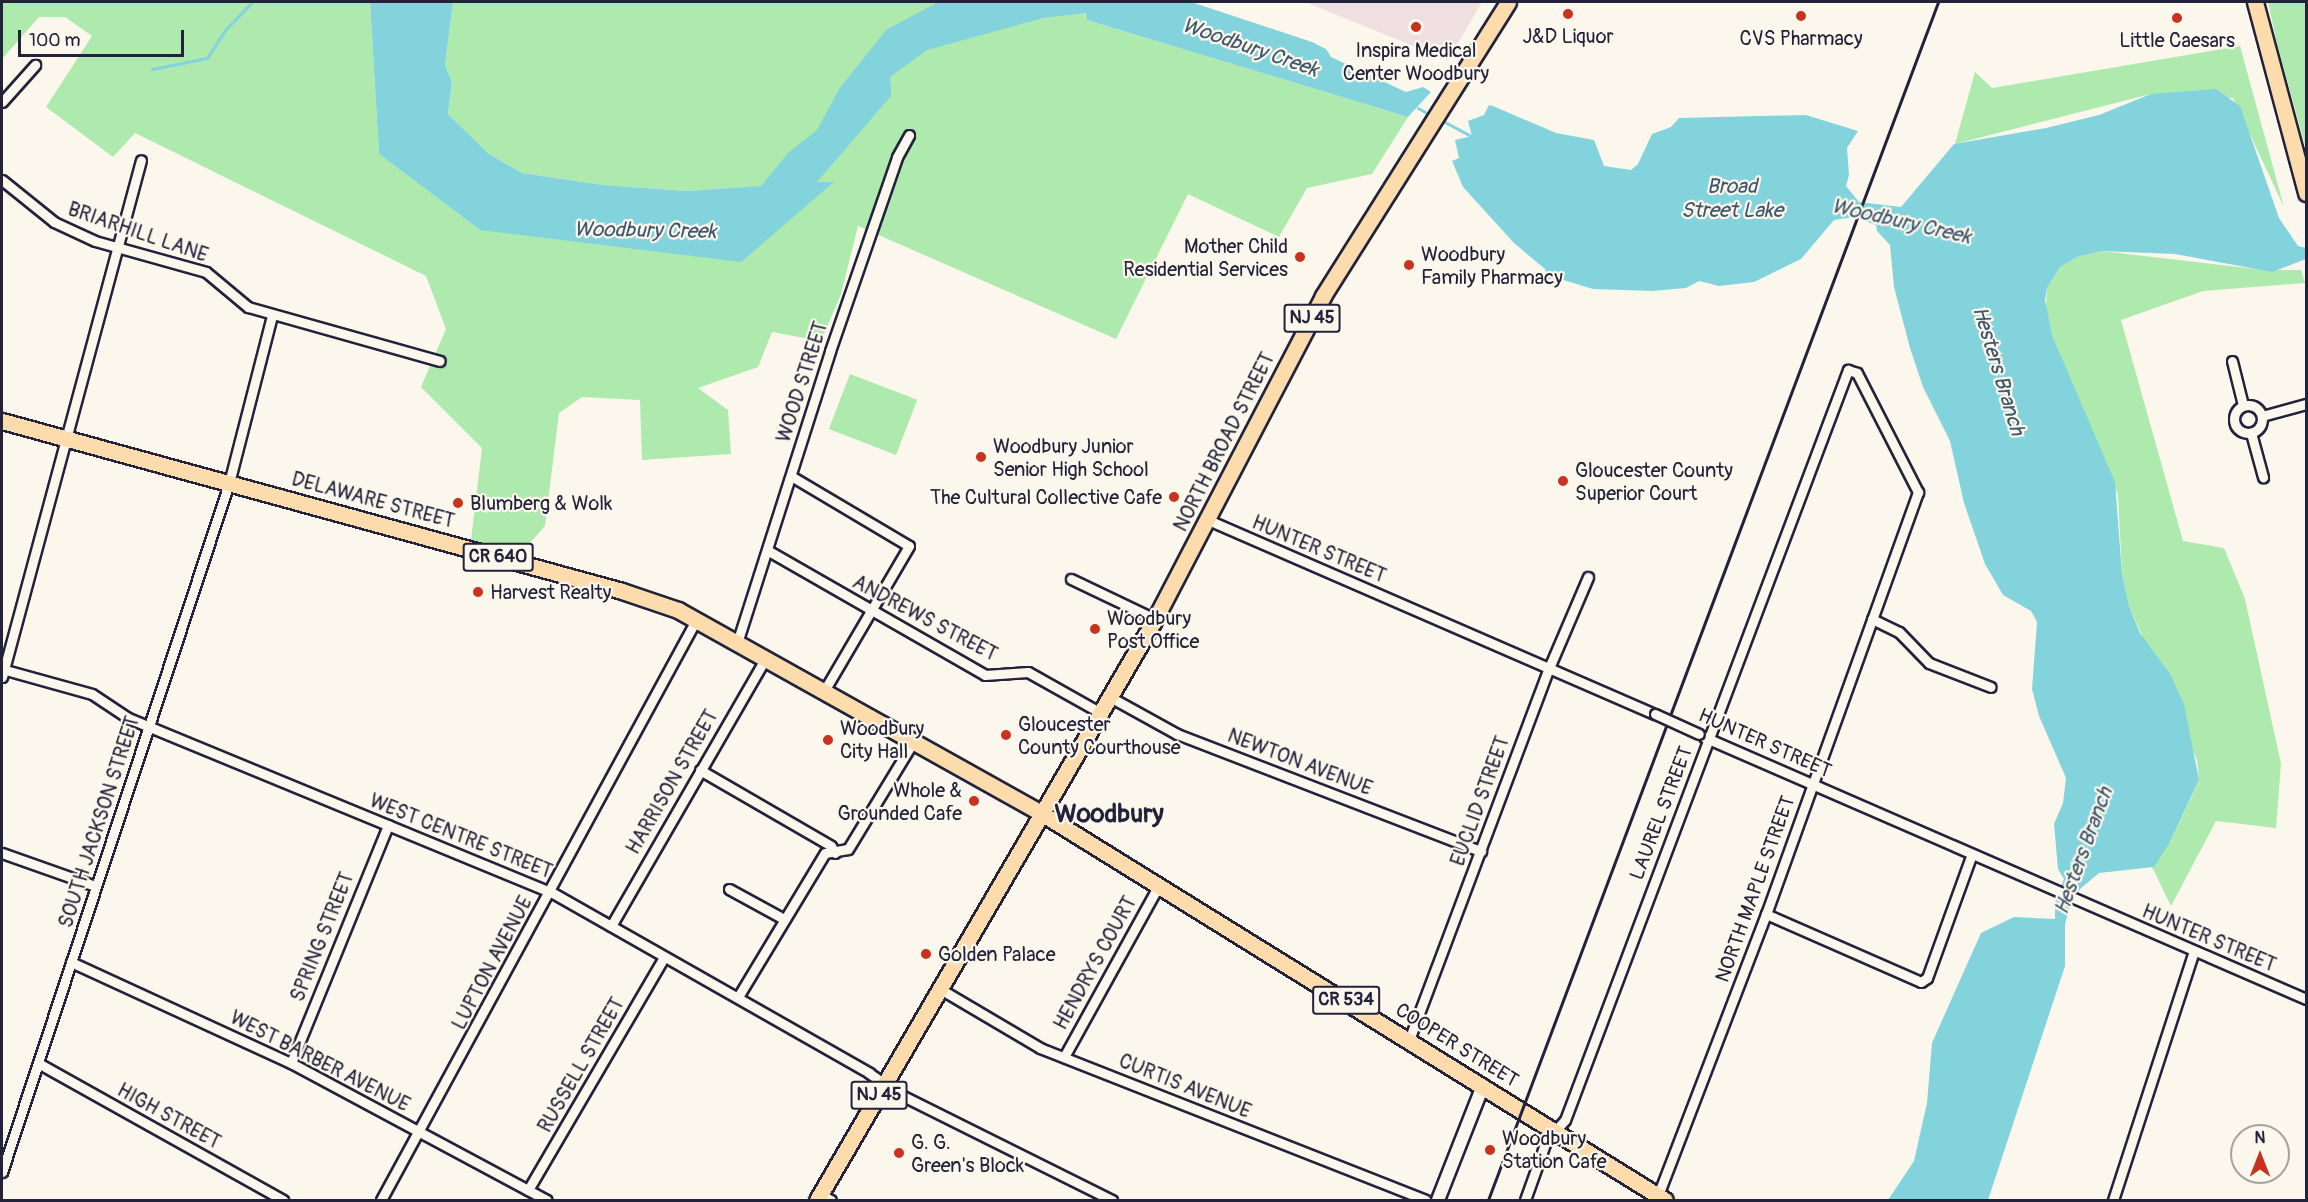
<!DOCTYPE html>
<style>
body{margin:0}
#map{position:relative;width:2308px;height:1202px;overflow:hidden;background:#fbf7ec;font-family:Pangolin,sans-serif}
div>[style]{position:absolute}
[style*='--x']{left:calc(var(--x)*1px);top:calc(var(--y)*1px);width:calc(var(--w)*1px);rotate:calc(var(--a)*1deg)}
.built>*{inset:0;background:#f0dfe0}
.green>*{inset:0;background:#aee9ae;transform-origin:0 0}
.water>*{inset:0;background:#83d3dd}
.stream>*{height:3px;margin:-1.5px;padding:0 1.5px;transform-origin:1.5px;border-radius:1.5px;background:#83d3dd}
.roads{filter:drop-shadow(2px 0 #22223b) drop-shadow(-2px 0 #22223b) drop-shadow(0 2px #22223b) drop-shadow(0 -2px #22223b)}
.minor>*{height:9px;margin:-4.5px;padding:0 4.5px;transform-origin:4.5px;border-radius:4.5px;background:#fbf7ec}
.minor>.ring{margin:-4.5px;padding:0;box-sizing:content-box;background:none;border:9px solid #fbf7ec;border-radius:50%}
.tertiary>*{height:12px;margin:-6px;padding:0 6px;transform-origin:6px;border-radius:6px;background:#fbf7ec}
.primary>*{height:15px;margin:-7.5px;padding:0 7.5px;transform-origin:7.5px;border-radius:7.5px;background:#fcdcac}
.rail>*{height:3px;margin:-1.5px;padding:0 1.5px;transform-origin:1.5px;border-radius:1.5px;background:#22223b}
.bridges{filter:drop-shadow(2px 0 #22223b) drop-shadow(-2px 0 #22223b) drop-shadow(0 2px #22223b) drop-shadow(0 -2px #22223b)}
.minor-bridge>*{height:9px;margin:-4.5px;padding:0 4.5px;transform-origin:4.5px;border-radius:4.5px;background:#fbf7ec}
.dots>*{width:16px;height:16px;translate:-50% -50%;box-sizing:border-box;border:3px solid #fbf7ec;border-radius:50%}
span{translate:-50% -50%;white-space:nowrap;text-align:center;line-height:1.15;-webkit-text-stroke:4.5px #fbf7ec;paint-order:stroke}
.shield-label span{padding:2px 4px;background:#fbf7ec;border:2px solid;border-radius:4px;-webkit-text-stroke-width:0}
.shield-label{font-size:18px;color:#22223b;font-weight:700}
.poi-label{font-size:20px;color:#22223b}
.right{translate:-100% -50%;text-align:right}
.left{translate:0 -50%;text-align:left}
.street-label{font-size:20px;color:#22223b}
.water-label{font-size:21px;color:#3f576c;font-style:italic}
.district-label{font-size:26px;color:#22223b;font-weight:700}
.frame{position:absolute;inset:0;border:3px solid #22223b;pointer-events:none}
.north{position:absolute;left:2230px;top:1124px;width:60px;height:60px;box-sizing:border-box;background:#fbf7ec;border:2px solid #a4a2a5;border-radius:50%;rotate:0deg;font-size:16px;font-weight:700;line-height:24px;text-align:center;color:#22223b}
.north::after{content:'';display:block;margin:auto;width:21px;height:27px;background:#c8321e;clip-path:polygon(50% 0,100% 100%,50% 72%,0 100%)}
.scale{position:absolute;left:18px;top:30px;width:166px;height:27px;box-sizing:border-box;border:3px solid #22223b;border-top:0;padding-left:8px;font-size:18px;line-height:21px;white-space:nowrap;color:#22223b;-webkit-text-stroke:4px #fbf7ec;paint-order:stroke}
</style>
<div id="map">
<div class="built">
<div style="clip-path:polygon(1305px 2px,1482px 2px,1448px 60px)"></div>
</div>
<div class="green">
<div style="clip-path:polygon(2px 2px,370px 2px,379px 154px,480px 230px,833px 182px,687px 191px,603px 185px,522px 173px,489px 154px,448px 114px,452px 82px,445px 65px,453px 2px,1080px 2px,1087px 20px,1408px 117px,1372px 174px,1307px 188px,1279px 237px,1188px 194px,1116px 339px,858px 226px,841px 294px,821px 341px,772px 332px,758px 367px,698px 388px,728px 410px,731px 454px,642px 460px,640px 400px,582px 397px,559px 413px,545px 526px,521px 553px,471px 540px,482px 448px,421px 387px,446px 329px,426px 276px,135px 133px,113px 157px,46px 107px,92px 36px,65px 17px,39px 17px,2px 59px)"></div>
<div style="clip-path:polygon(2268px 2px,2306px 2px,2306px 149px,2278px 48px)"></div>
<div style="clip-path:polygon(2240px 46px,2284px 207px,2233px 98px,2151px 94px,1955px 144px,1975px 72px,1992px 88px)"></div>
<div style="clip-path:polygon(2102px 251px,2264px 270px,2301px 270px,2305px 283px,2203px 291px,2121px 320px,2183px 541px,2224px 548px,2245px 599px,2281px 764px,2276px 828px,2216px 821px,2171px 906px,2152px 867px,2169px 844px,2194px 792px,2199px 780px,2197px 760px,2129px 606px,2122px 574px,2118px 495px,2052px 335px,2046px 307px,2047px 288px,2060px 267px,2077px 257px)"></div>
<div style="left:850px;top:374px;width:72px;height:59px;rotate:21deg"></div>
</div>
<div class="water">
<div style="clip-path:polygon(370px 2px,453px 2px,445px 65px,452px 82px,448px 114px,489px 154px,522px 173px,603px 185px,687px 191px,761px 186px,789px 152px,817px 130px,839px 89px,886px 30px,938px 2px,1191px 2px,1312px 42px,1326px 49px,1331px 57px,1406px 92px,1423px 87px,1431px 92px,1408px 117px,1087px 20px,1085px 13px,1043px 18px,927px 50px,890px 77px,891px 96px,817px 182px,834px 182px,741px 262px,480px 230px,379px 154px)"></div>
<div style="clip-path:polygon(2216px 89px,2240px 106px,2279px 218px,2298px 246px,2306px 248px,2306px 259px,2272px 272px,2175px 254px,2102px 251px,2077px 257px,2060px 267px,2047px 288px,2045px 300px,2052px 335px,2115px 482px,2122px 574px,2129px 606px,2140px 633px,2170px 674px,2184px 704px,2199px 780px,2169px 844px,2154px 867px,2099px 873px,2080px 889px,2069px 909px,2065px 924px,2065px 966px,1988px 1200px,1888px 1200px,1914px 1161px,1927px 1103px,1932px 1043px,1981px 933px,2014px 917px,2055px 919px,2055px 903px,2064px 879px,2058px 869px,2054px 824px,2063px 803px,2066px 778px,2039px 716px,2032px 689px,2037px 622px,2031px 611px,2003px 595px,1985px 564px,1964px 503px,1950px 441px,1923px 387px,1910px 348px,1894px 287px,1890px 245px,1877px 231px,1876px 225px,1854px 217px,1834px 220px,1801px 259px,1754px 282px,1719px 286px,1699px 281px,1686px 288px,1652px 291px,1593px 289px,1560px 279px,1548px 279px,1545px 269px,1514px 243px,1463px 187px,1452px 161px,1459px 158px,1455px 140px,1472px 136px,1468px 121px,1484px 115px,1489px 105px,1493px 106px,1556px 133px,1594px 140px,1604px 166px,1631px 170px,1638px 164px,1652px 134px,1671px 127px,1679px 118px,1806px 115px,1858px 131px,1847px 148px,1849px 175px,1846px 186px,1859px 202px,1901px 207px,1954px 144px,2046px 128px,2099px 115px,2151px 94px)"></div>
</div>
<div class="stream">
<div style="--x:152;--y:69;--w:56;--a:-11.3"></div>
<div style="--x:207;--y:58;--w:35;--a:-57"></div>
<div style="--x:226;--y:29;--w:37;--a:-46"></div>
<div style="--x:1418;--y:108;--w:16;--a:30"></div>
<div style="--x:1441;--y:120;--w:38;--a:28"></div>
</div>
<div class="roads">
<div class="minor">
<div style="--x:2;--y:102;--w:50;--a:-48.3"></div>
<div style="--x:2;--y:180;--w:67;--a:38.9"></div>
<div style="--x:54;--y:222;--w:45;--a:24.9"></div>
<div style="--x:95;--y:241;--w:115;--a:15.6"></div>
<div style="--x:206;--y:272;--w:55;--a:39.8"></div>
<div style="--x:248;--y:307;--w:199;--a:15.7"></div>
<div style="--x:2232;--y:361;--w:45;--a:76"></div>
<div class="ring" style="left:2234px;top:405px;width:19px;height:19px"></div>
<div style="--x:2262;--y:416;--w:46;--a:-15.3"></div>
<div style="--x:2251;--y:433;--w:46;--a:74.7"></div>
<div style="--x:791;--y:476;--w:137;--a:30.7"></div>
<div style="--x:909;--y:546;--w:168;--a:120.4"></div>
<div style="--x:1208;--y:520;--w:487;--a:23.5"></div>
<div style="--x:767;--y:550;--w:251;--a:29.8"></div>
<div style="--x:985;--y:675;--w:43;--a:-4"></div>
<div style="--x:1028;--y:672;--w:84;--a:29.3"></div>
<div style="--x:1071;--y:579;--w:93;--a:25.5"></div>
<div style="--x:1872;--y:619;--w:30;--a:26"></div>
<div style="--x:1899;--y:632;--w:43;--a:45.9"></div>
<div style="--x:1929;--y:663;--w:66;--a:21.2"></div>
<div style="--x:737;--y:643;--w:306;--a:-72.3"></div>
<div style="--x:830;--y:351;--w:205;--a:-70.9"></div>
<div style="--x:897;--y:157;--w:25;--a:-61"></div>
<div style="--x:2;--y:669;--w:93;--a:15.5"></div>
<div style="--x:92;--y:694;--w:43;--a:33.7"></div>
<div style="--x:128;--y:718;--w:457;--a:22.4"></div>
<div style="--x:551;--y:892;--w:366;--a:29.6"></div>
<div style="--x:869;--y:1073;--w:39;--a:35"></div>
<div style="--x:901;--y:1095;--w:236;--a:26.5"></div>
<div style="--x:2;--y:677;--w:535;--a:-74.95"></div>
<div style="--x:1110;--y:697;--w:77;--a:28.9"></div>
<div style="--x:1177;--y:734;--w:326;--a:21.1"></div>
<div style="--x:1704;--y:737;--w:657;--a:23.52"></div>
<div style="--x:700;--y:770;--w:151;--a:30.1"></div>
<div style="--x:831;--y:846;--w:8;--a:60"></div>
<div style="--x:2;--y:853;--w:99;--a:19.5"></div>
<div style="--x:729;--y:889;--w:60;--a:28.7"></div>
<div style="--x:1766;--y:914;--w:169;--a:23.7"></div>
<div style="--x:1921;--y:982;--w:7;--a:-34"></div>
<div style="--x:1927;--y:978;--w:132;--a:-70.1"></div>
<div style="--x:611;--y:926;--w:310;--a:-60"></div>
<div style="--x:71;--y:962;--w:242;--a:24.7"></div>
<div style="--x:291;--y:1063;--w:290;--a:28.2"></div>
<div style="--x:940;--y:989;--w:116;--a:30.5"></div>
<div style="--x:1040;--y:1048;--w:414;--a:21.5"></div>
<div style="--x:738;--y:997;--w:168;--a:-58.9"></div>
<div style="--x:825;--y:853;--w:23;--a:-10"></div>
<div style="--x:848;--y:849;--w:125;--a:-58.7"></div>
<div style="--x:1409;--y:1040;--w:397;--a:-69.4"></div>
<div style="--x:1549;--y:668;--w:99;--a:-66.8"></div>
<div style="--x:1064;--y:1057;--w:196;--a:-61.1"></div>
<div style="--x:38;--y:1063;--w:281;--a:29.2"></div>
<div style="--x:291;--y:1063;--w:257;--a:-67.8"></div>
<div style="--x:2;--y:1172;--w:725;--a:-71.76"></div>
<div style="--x:229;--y:483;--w:173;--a:-75.6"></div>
<div style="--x:528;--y:1190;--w:270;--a:-59.7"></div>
<div style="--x:821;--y:1195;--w:11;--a:27"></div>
<div style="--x:381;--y:1200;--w:660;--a:-61.49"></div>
<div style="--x:1525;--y:1200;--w:63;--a:-70.4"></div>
<div style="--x:1546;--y:1141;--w:28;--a:-48"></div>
<div style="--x:1565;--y:1120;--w:802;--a:-69.33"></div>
<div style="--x:1848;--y:370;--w:9;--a:18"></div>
<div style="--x:1857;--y:373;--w:134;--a:62.9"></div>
<div style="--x:1918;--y:492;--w:449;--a:109.8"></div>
<div style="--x:1766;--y:914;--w:302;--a:111"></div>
<div style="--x:2113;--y:1200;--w:262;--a:-72"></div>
</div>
<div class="tertiary">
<div style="--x:1438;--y:1200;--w:123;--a:-68.5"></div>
</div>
<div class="primary">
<div style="--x:2255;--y:2;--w:198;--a:75"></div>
<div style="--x:2;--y:421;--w:643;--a:15.33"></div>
<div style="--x:622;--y:591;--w:59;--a:18.7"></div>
<div style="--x:678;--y:610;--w:416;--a:29.2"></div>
<div style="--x:1041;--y:813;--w:734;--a:31.81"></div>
<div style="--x:817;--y:1200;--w:672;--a:-59.81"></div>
<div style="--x:1155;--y:619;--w:364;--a:-62.5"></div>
<div style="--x:1323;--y:296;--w:347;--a:-57.8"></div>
</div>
</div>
<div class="rail">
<div style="--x:1488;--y:1200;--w:1280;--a:-69.41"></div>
</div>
<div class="bridges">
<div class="minor-bridge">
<div style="--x:1655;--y:714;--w:48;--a:24.4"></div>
</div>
</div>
<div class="dots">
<div style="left:1568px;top:14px;background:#c8321e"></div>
<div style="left:1801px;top:16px;background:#c8321e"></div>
<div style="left:2177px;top:18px;background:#c8321e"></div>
<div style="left:1416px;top:27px;background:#c8321e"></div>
<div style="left:1300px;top:257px;background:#c8321e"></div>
<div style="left:1409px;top:265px;background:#c8321e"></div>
<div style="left:981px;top:457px;background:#c8321e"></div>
<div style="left:1563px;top:481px;background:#c8321e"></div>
<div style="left:1174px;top:497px;background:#c8321e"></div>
<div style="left:458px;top:503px;background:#c8321e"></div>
<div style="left:478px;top:592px;background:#c8321e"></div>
<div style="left:1095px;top:629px;background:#c8321e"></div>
<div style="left:1006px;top:735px;background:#c8321e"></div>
<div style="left:828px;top:740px;background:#c8321e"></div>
<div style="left:974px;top:801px;background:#c8321e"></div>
<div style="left:926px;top:954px;background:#c8321e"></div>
<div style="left:1490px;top:1150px;background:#c8321e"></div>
<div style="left:899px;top:1153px;background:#c8321e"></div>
</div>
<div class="shield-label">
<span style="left:1312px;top:318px">NJ 45</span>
<span style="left:498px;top:557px">CR 640</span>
<span style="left:1346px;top:1000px">CR 534</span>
<span style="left:879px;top:1095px">NJ 45</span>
</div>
<div class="poi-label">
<span style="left:1568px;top:36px">J&amp;D Liquor</span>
<span style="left:1801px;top:38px">CVS Pharmacy</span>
<span style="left:2177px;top:40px">Little Caesars</span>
<span style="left:1416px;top:62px">Inspira Medical<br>Center Woodbury</span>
<span class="right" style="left:1288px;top:258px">Mother Child<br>Residential Services</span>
<span class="left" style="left:1421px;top:266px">Woodbury<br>Family Pharmacy</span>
<span class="left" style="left:993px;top:458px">Woodbury Junior<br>Senior High School</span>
<span class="left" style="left:1575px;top:482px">Gloucester County<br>Superior Court</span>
<span class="right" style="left:1162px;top:497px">The Cultural Collective Cafe</span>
<span class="left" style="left:470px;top:503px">Blumberg &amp; Wolk</span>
<span class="left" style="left:490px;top:592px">Harvest Realty</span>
<span class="left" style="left:1107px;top:630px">Woodbury<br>Post Office</span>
<span class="left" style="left:1018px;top:736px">Gloucester<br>County Courthouse</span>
<span class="left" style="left:840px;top:740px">Woodbury<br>City Hall</span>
<span class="right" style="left:962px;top:802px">Whole &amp;<br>Grounded Cafe</span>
<span class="left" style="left:938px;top:954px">Golden Palace</span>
<span class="left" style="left:1502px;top:1150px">Woodbury<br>Station Cafe</span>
<span class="left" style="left:911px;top:1154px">G. G.<br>Green's Block</span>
</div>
<div class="street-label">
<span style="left:138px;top:232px;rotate:19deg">BRIARHILL LANE</span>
<span style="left:802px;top:382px;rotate:-72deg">WOOD STREET</span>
<span style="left:1224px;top:442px;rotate:-63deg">NORTH BROAD STREET</span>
<span style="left:373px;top:500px;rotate:15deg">DELAWARE STREET</span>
<span style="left:1319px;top:549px;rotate:23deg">HUNTER STREET</span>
<span style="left:925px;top:618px;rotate:28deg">ANDREWS STREET</span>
<span style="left:1765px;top:743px;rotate:24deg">HUNTER STREET</span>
<span style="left:1300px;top:762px;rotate:21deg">NEWTON AVENUE</span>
<span style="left:672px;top:782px;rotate:-60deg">HARRISON STREET</span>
<span style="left:1480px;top:801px;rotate:-70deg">EUCLID STREET</span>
<span style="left:1661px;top:813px;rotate:-69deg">LAUREL STREET</span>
<span style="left:99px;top:822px;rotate:-72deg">SOUTH JACKSON STREET</span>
<span style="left:461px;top:836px;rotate:22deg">WEST CENTRE STREET</span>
<span style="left:1755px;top:889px;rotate:-70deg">NORTH MAPLE STREET</span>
<span style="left:322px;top:937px;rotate:-68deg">SPRING STREET</span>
<span style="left:2209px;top:938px;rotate:23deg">HUNTER STREET</span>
<span style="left:492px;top:963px;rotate:-62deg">LUPTON AVENUE</span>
<span style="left:1095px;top:963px;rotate:-61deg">HENDRYS COURT</span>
<span style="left:1457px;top:1045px;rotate:32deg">COOPER STREET</span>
<span style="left:320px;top:1061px;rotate:27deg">WEST BARBER AVENUE</span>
<span style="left:581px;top:1065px;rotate:-60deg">RUSSELL STREET</span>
<span style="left:1185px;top:1086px;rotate:22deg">CURTIS AVENUE</span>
<span style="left:169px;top:1116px;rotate:29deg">HIGH STREET</span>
</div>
<div class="water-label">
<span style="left:1250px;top:48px;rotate:19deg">Woodbury Creek</span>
<span style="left:1732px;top:199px">Broad<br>Street Lake</span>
<span style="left:1901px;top:222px;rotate:13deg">Woodbury Creek</span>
<span style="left:645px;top:231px;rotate:1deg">Woodbury Creek</span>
<span style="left:1998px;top:371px;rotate:73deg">Hesters Branch</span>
<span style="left:2084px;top:851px;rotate:-70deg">Hesters Branch</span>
</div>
<div class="district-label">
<span style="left:1109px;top:815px">Woodbury</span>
</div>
<div class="frame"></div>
<div class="north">N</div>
<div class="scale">100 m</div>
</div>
